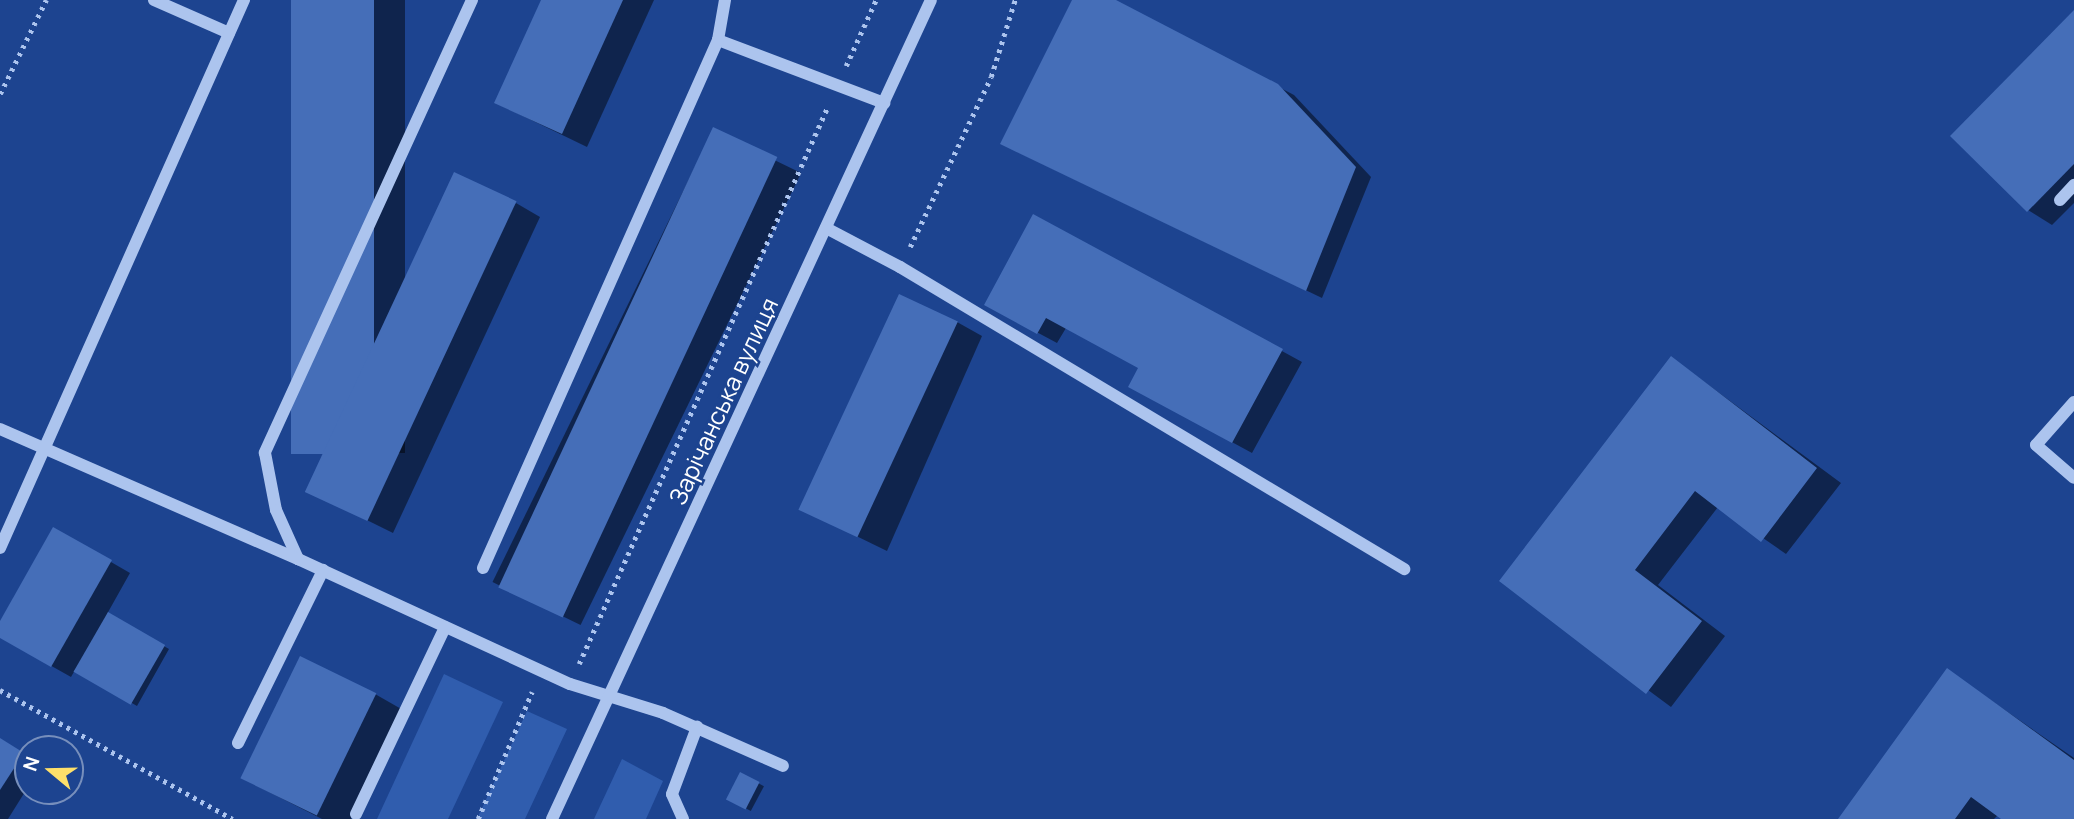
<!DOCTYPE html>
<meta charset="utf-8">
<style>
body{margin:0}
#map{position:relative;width:2074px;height:819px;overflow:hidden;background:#1d4490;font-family:Manrope,sans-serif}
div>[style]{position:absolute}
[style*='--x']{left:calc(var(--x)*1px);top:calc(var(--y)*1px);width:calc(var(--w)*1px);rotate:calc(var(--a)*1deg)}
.green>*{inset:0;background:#305dae}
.shadow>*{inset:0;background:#0007;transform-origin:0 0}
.building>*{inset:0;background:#456eb8;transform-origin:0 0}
.path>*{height:4.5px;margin-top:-2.25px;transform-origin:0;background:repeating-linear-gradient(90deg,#acc4ee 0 3.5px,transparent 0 8.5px)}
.minor>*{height:12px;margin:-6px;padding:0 6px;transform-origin:6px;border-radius:6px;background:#acc4ee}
span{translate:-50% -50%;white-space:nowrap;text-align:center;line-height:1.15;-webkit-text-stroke:5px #1d4490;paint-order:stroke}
.street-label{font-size:24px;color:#fff}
.north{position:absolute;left:14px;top:735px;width:70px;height:70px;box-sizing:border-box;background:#1d4490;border:2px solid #778fbc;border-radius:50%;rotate:289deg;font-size:19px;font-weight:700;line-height:28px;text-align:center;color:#fff}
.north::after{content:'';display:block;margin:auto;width:24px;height:32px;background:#fee06a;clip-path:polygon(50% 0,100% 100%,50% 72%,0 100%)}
</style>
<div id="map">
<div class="green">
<div style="clip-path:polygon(444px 674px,503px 702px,448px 819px,377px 819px)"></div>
<div style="clip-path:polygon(527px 711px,567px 729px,525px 819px,477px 819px)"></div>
<div style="clip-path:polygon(622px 759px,663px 781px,646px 819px,594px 819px)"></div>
</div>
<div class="shadow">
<div style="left:293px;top:0;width:112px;height:453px"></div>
<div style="clip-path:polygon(543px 0,654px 0,587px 147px,496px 103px)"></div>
<div style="clip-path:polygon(1074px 0,1112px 0,1294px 95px,1371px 177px,1322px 298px,1018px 152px)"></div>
<div style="clip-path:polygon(2074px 13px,2074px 203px,2052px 225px,2028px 210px)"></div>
<div style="left:713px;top:130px;width:98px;height:503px;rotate:26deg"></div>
<div style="clip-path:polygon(516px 203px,540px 217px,393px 533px,308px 491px)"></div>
<div style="clip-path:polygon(1034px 216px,1302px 362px,1252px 453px,1149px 397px,1140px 368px,1066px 328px,1057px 343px,1005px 315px)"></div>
<div style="clip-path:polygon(957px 322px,982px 336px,887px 551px,805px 511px)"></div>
<div style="clip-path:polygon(1672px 358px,1841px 483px,1786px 554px,1718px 507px,1658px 585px,1725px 636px,1671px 707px,1501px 581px)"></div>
<div style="clip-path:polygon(54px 529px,130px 573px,107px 614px,169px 649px,137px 706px,75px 670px,71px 677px,0 637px,0 624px)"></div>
<div style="clip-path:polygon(1947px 670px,2074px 758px,2074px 819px,2004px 819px,1998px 815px,1994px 819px,1842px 819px)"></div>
<div style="clip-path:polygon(375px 694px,403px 710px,351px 819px,322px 819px,242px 778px)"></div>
<div style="clip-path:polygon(0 739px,28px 757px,28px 787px,8px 819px,0 819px)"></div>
<div style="left:741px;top:774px;width:26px;height:28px;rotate:28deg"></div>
</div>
<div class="building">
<div style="left:291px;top:0;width:83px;height:454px"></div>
<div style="clip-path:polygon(541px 0,623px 0,562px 134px,494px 103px)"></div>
<div style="clip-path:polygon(1072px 0,1116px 0,1278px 84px,1356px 167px,1306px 291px,1000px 144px)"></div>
<div style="clip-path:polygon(2074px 10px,2074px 164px,2027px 212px,1950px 136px)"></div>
<div style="left:713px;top:127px;width:71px;height:508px;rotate:25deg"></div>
<div style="left:454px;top:172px;width:69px;height:353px;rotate:25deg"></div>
<div style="clip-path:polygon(1033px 214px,1283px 349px,1232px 443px,1128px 387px,1138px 368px,1046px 318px,1037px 334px,984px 305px)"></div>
<div style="left:899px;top:294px;width:65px;height:238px;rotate:25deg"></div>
<div style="clip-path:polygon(1671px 356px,1817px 468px,1761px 542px,1695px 491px,1635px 570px,1702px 621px,1646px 694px,1499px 581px)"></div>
<div style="clip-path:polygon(53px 527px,112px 560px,51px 667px,0 638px,0 621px)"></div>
<div style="left:108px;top:612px;width:66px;height:69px;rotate:30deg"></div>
<div style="left:300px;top:656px;width:85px;height:136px;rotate:26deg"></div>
<div style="clip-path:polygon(1947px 668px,2074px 760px,2074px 819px,2001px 819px,1971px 797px,1955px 819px,1838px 819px)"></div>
<div style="clip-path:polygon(0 738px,24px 753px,0 790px)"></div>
<div style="left:740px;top:772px;width:22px;height:31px;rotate:27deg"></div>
</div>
<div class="path">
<div style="--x:846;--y:66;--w:72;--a:-65.6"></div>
<div style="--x:0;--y:94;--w:105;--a:-63.9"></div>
<div style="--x:910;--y:247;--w:188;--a:-64.5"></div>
<div style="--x:991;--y:77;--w:81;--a:-72.7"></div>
<div style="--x:579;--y:664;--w:611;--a:-65.95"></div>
<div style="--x:0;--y:690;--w:266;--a:29"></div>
<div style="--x:478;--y:819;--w:138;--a:-67"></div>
</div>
<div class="minor">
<div style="--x:154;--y:0;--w:82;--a:23.7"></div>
<div style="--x:472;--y:0;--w:498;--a:114.6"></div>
<div style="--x:265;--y:453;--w:58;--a:79.1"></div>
<div style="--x:276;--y:510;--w:54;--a:65.8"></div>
<div style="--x:298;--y:559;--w:299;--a:24.7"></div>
<div style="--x:570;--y:684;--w:97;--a:17.3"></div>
<div style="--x:663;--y:713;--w:131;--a:23.8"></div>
<div style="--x:718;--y:40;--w:178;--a:20.8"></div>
<div style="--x:2060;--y:200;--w:21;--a:-47"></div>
<div style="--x:826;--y:228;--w:84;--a:27.8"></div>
<div style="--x:900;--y:267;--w:588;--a:30.93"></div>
<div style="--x:2074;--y:402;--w:57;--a:131.5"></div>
<div style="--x:2036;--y:445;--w:50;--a:41"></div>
<div style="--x:0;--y:429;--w:325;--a:23.6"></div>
<div style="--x:0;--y:548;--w:600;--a:-66"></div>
<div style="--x:483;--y:568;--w:578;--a:-66.01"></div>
<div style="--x:718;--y:40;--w:41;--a:-80.1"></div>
<div style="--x:238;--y:743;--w:193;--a:-63.8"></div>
<div style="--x:356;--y:814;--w:207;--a:-64.5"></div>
<div style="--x:552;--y:819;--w:902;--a:-65.17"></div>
<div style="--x:683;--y:819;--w:27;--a:-114"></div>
<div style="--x:672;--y:794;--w:72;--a:-69.5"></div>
</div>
<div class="street-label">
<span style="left:723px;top:401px;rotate:-65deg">Зарічанська вулиця</span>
</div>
<div class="north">N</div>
</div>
